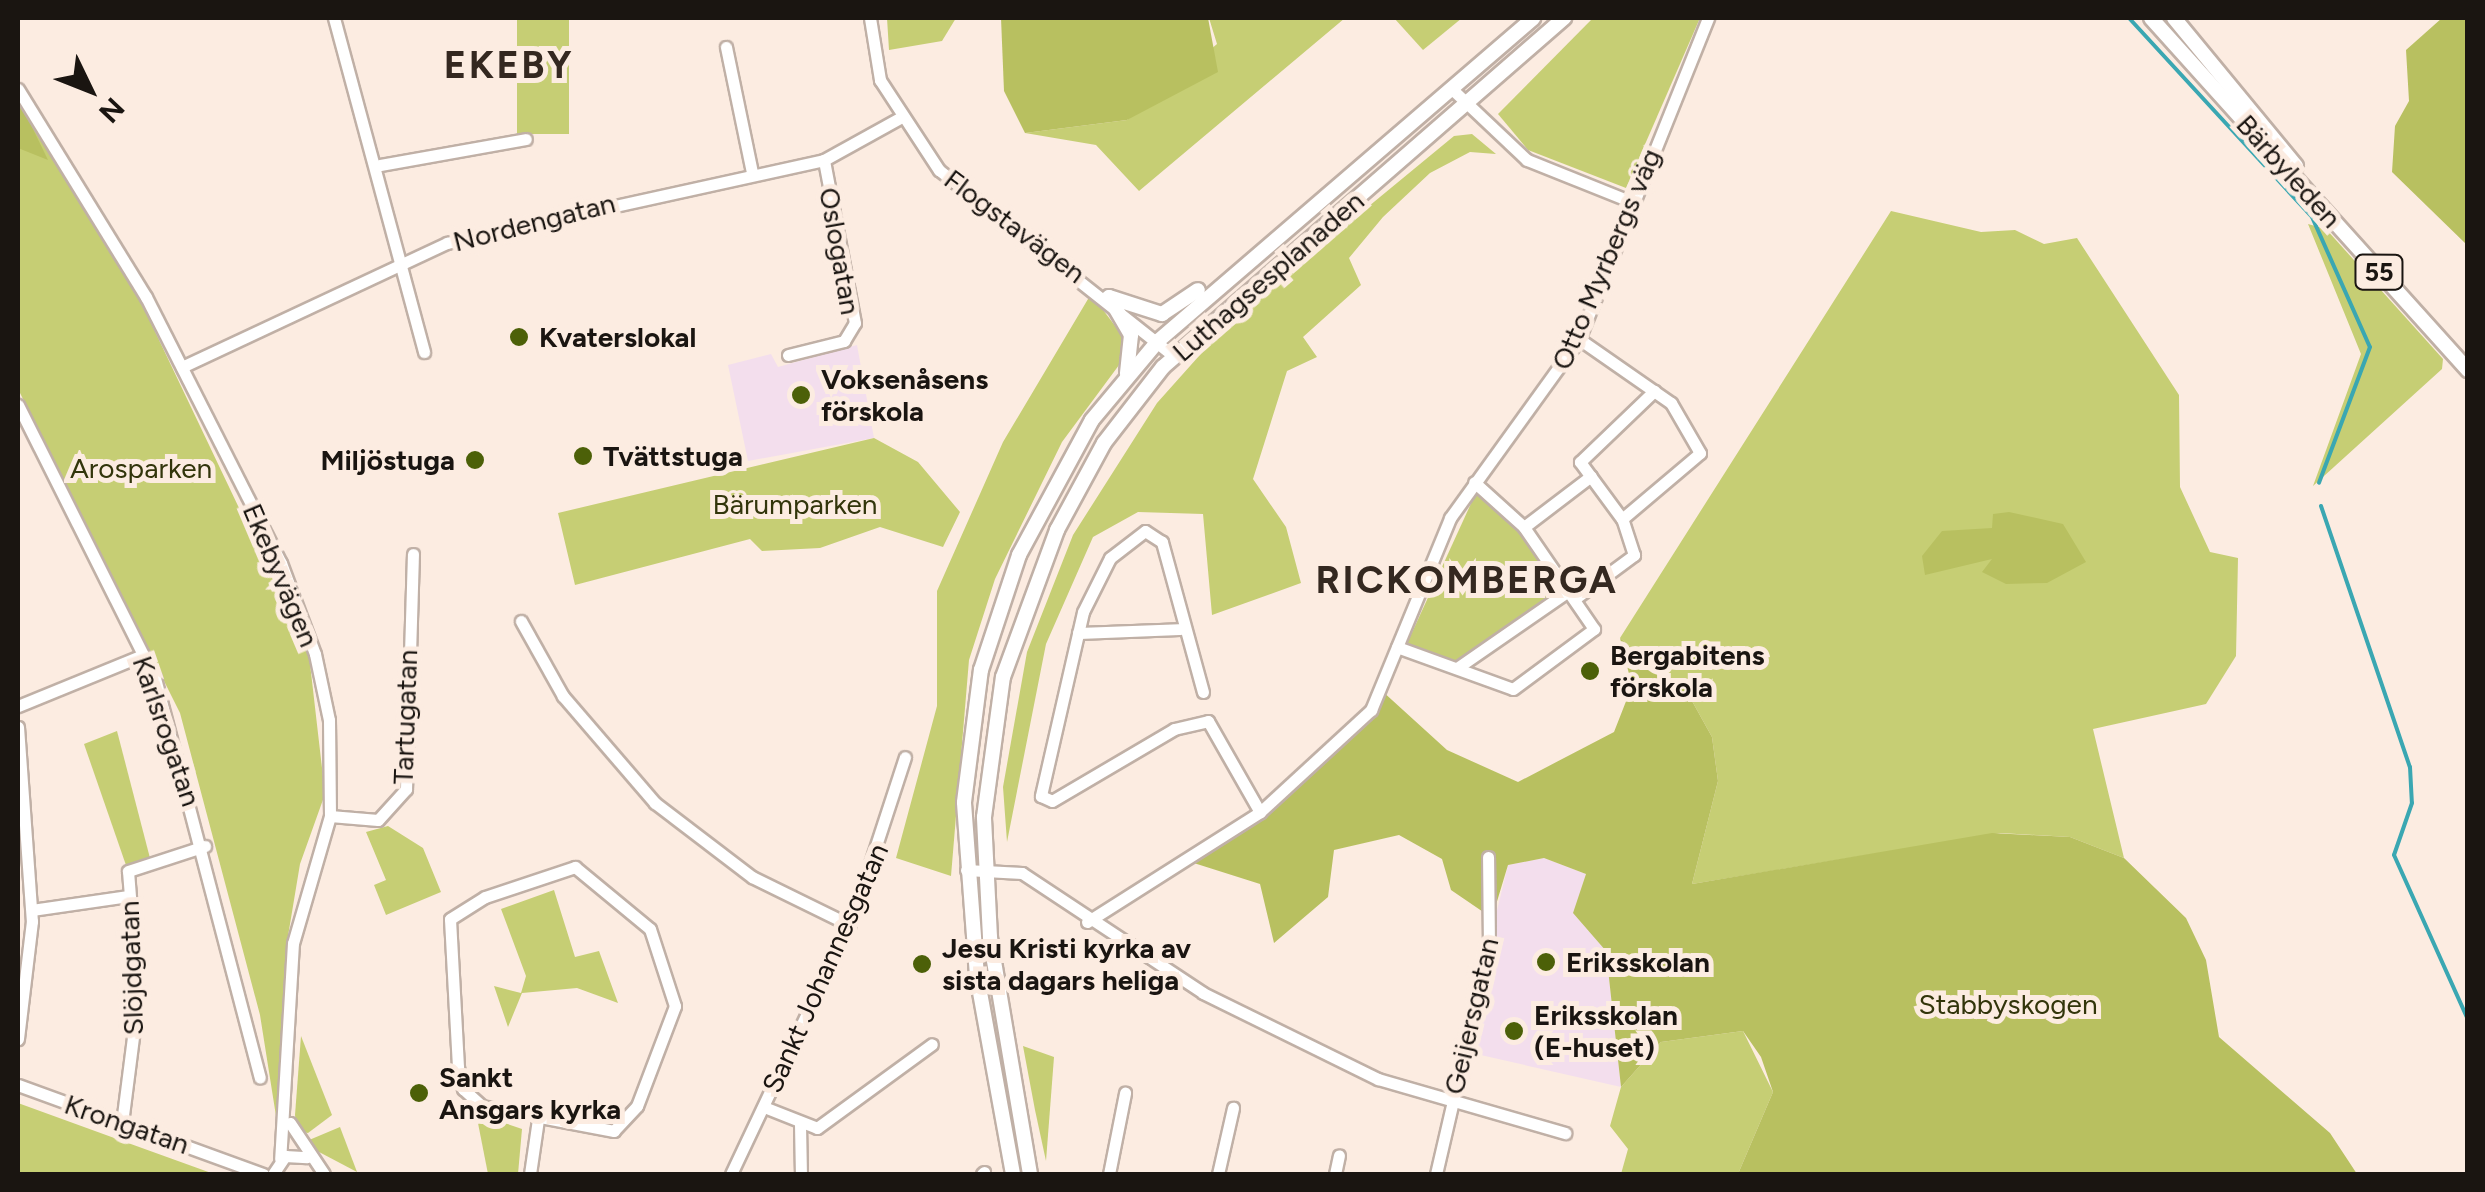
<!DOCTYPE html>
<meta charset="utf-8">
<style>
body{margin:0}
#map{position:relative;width:2485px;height:1192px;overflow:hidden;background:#fcece1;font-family:Figtree,sans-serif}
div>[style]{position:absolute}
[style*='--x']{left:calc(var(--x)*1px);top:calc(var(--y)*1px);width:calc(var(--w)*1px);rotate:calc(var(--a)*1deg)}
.education>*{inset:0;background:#f3deed}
.green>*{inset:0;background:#c6ce74;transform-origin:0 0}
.forest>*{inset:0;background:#b8c060}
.stream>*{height:4px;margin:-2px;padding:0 2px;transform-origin:2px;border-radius:2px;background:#3aa7b2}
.roads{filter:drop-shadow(2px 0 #c0b0a6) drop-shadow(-2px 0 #c0b0a6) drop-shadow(0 2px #c0b0a6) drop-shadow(0 -2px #c0b0a6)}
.minor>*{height:11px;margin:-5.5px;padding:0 5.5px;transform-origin:5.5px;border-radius:5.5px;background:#fff}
.major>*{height:14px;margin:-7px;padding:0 7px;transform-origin:7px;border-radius:7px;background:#fff}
.dots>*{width:28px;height:28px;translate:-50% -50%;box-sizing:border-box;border:5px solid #fcece1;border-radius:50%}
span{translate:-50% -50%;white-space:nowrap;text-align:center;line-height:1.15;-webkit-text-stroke:10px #fcece1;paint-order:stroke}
.shield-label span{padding:2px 8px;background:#fcece1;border:2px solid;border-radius:8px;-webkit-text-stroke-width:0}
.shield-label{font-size:25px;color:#1a1511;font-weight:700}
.street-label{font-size:28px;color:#1a1511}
.poi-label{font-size:28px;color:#1a1511;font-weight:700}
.left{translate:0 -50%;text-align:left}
.right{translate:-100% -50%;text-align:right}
.park-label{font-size:28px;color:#32350b}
.district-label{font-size:38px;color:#342820;font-weight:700;letter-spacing:2.5px}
.frame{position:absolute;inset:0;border:20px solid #1a1511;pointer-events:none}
.north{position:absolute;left:40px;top:40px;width:100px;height:100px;-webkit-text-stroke:8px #fcece1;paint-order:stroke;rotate:133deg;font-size:28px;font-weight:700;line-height:40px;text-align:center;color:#1a1511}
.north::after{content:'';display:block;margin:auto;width:35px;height:45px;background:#1a1511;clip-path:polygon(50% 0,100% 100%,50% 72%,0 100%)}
</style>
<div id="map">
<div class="education">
<div style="clip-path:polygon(857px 345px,874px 438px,748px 461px,728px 365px,771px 354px,778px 367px)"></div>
<div style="clip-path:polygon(1544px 858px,1586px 874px,1574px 913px,1606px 951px,1621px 1087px,1463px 1051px,1508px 865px)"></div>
</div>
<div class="green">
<div style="left:517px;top:18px;width:52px;height:116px"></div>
<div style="clip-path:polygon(887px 18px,956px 18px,942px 41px,889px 50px)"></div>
<div style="clip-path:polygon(1209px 18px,1345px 18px,1139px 191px,1096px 145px,1025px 133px,1127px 120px,1217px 44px)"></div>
<div style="clip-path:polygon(1394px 18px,1462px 18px,1423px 50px)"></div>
<div style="clip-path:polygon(1593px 18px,1700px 18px,1626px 188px,1528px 150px,1498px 114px)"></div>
<div style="clip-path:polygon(18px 98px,140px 300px,309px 655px,325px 794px,300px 864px,287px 942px,279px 1135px,260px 1015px,180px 713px,18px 389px)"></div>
<div style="clip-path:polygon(1472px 134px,1496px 154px,1470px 152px,1430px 173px,1383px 217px,1349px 258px,1361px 285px,1303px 337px,1317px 357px,1287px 371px,1253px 479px,1286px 527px,1301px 583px,1212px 615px,1203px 514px,1138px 512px,1093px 537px,1046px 644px,1007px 842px,1003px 787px,1027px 652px,1073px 535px,1157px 403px,1232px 319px,1454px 136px)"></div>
<div style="clip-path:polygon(1891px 211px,1981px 232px,2015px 230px,2044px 244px,2077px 238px,2179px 395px,2180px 487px,2210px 552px,2238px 558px,2236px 656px,2206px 704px,2093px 729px,2124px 858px,2070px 837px,2000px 833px,1692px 884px,1718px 781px,1712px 737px,1687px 692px,1620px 638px)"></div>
<div style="clip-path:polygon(2308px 224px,2326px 229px,2443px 359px,2442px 369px,2313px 486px,2361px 354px)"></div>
<div style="clip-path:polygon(1091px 294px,1122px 335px,1122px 361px,1062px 442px,995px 579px,969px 660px,951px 876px,896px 858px,937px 706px,937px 591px,1003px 442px)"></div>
<div style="clip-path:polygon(874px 438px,918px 462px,960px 512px,943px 547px,880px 527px,820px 548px,762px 551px,750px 539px,575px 585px,558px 513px)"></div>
<div style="clip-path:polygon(1479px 486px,1571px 589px,1457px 668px,1404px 650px)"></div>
<div style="clip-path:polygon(117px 731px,151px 862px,128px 871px,84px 744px)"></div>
<div style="clip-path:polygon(388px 826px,423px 848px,441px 892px,386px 915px,374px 885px,386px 880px,366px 832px)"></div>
<div style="clip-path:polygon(554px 890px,575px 957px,599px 951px,618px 1003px,577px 988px,522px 993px,508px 1027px,494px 986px,521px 993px,526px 976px,501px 909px)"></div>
<div style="clip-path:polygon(1743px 1031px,1773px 1092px,1738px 1174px,1621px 1174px,1628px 1149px,1610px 1126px,1621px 1087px,1661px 1042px)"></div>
<div style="clip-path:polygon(301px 1036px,332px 1115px,308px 1133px,297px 1131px,295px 1115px)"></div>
<div style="clip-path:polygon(1023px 1046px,1054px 1057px,1046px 1161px,1035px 1110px)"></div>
<div style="clip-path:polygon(18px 1103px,117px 1139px,214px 1174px,18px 1174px)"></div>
<div style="clip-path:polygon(476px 1113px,522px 1129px,518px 1174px,488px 1174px)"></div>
<div style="clip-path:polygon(340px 1127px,357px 1172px,302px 1143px)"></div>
</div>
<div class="forest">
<div style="clip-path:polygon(1001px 18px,1208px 18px,1218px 72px,1127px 120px,1025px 133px,1004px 91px)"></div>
<div style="clip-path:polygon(2442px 18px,2467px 18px,2467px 245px,2392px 172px,2395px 126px,2409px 101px,2406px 50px)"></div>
<div style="clip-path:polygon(18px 98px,48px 160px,18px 148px)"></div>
<div style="clip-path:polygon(2009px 512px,2063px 524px,2086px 562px,2047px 583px,2006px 584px,1982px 572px,1992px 559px,1925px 575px,1922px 556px,1942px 531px,1992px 528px,1993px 514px)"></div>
<div style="clip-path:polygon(1620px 638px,1687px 692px,1712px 737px,1718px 781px,1692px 884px,1992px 833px,2070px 837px,2124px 858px,2186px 918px,2206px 960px,2219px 1037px,2330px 1133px,2357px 1174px,1738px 1174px,1773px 1092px,1761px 1057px,1743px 1031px,1661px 1042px,1621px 1087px,1606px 951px,1573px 913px,1586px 874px,1544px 858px,1508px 865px,1492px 918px,1451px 890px,1442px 859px,1399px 835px,1334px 850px,1328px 897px,1274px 943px,1260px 884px,1178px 858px,1327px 760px,1381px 690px,1447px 750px,1518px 782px,1614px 732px,1632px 686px)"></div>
</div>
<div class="stream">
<div style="--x:2129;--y:18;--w:270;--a:47.4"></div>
<div style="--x:2312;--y:217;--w:142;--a:66"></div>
<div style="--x:2370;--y:347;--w:145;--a:110.6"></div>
<div style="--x:2321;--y:506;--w:276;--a:71.2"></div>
<div style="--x:2410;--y:767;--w:36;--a:87"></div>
<div style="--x:2412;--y:803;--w:55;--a:109.1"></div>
<div style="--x:2394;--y:855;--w:181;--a:65.8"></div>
</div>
<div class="roads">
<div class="minor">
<div style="--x:334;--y:18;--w:346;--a:74.9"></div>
<div style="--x:870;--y:18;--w:63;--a:80.8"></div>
<div style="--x:880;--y:80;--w:108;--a:56.8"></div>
<div style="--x:939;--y:170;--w:300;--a:38.4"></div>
<div style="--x:726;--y:47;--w:128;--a:78.3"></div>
<div style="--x:18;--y:89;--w:244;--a:58.4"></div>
<div style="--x:146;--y:297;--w:298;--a:63.1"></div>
<div style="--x:281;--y:563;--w:97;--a:69.5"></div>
<div style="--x:315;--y:654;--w:67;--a:78"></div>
<div style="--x:329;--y:720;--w:96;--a:89.4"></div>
<div style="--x:330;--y:816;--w:132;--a:106.2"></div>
<div style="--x:293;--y:943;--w:216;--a:93.4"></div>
<div style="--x:1454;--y:91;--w:100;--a:43.4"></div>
<div style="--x:1527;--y:160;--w:113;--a:21.8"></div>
<div style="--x:380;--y:165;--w:148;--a:-10.1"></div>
<div style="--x:788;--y:355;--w:58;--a:-14"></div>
<div style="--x:844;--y:341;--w:21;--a:-59"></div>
<div style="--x:855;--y:323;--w:166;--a:-100.8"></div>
<div style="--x:182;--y:367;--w:293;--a:-25.1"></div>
<div style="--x:447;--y:243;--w:386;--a:-12.4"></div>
<div style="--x:824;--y:160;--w:85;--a:-29"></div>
<div style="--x:18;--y:405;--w:305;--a:63.4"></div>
<div style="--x:155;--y:678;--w:413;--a:75.3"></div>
<div style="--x:1622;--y:519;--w:71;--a:-126.4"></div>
<div style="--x:1580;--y:462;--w:103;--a:-43.8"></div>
<div style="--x:1524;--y:527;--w:84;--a:-37.3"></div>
<div style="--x:1577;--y:597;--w:71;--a:-36.4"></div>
<div style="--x:1634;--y:555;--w:38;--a:-108"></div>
<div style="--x:1622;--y:519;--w:102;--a:-40.2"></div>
<div style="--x:1700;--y:453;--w:58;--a:-120.1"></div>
<div style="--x:1671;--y:403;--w:112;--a:-145.2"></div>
<div style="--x:521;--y:621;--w:86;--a:60.8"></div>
<div style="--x:563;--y:696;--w:141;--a:49.3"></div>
<div style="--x:655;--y:803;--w:122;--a:37.3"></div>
<div style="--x:752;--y:877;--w:109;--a:26.1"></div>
<div style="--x:1078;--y:633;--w:102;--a:-2.2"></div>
<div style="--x:1397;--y:647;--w:123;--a:19.9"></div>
<div style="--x:1513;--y:689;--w:101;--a:-36.5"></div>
<div style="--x:1594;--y:629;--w:124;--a:-124.5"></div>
<div style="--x:1524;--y:527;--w:67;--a:-138"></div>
<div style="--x:1457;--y:668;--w:139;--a:-34.7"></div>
<div style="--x:1203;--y:692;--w:156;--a:-105.3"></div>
<div style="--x:1162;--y:542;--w:20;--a:-147"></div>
<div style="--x:1145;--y:531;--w:44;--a:142.4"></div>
<div style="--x:1110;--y:558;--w:60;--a:116.6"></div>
<div style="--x:1083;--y:612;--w:189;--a:102.9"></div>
<div style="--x:1041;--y:796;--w:12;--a:24"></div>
<div style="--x:1052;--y:801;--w:142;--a:-30.5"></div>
<div style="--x:1174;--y:729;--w:35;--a:-13"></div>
<div style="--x:1208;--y:721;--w:105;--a:60.3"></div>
<div style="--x:18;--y:706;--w:135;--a:-22.2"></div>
<div style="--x:18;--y:727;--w:195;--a:85.9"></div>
<div style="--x:32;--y:921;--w:119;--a:96.8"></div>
<div style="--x:330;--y:816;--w:48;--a:4.8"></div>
<div style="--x:378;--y:820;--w:42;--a:-47.9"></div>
<div style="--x:406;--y:789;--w:235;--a:-88.3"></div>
<div style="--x:575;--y:867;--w:97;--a:39.6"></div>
<div style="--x:650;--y:929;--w:81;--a:72"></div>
<div style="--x:675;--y:1006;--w:107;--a:110.8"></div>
<div style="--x:637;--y:1106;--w:34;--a:133"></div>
<div style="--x:614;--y:1131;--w:134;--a:-169.3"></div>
<div style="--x:482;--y:1106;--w:25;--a:-138"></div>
<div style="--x:463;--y:1089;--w:23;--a:-103"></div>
<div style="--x:458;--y:1067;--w:148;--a:-93.1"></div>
<div style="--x:450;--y:919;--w:41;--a:-32.2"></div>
<div style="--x:485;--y:897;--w:95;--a:-18.4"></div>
<div style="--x:966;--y:870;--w:56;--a:3.1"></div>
<div style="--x:1022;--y:873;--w:217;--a:33.5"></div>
<div style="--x:1203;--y:993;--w:195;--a:26.2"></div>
<div style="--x:1378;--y:1079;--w:195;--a:16.1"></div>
<div style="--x:32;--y:910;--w:97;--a:-8.3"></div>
<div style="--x:1087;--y:922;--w:205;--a:-32.4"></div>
<div style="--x:1260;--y:812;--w:151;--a:-42.6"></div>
<div style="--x:1371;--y:710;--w:208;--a:-67.6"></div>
<div style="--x:1450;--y:518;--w:221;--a:-54.2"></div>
<div style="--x:1579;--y:339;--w:346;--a:-68.1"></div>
<div style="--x:18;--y:1085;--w:261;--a:20"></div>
<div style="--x:764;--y:1107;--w:57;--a:21.6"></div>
<div style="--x:817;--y:1128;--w:142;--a:-36.1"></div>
<div style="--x:122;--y:1123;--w:126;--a:-82.7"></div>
<div style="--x:138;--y:998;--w:127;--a:-94.5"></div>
<div style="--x:128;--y:871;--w:81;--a:-18"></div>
<div style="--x:290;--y:1123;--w:61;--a:56.3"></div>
<div style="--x:800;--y:1124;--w:50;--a:88.9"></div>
<div style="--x:273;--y:1174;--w:22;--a:-56"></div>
<div style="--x:285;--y:1156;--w:22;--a:3"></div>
<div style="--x:530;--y:1174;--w:56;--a:-81.7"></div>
<div style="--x:731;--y:1174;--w:285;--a:-64.7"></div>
<div style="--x:853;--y:916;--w:167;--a:-71.9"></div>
<div style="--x:982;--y:1174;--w:3;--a:-45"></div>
<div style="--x:1109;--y:1174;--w:83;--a:-78.8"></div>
<div style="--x:1218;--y:1174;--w:68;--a:-77.2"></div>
<div style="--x:1335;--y:1174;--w:19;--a:-78"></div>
<div style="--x:1436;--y:1174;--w:233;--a:-76.9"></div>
<div style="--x:1489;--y:947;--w:90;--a:-90.6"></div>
</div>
<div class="major">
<div style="--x:2151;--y:18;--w:474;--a:48"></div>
<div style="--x:2174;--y:18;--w:192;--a:50.5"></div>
<div style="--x:1109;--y:297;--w:56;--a:17.8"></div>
<div style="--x:1162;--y:314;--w:43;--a:-33.7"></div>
<div style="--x:1109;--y:297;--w:44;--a:59.9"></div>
<div style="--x:1131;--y:335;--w:39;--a:96"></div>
<div style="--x:1013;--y:1174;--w:201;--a:-100.3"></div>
<div style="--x:977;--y:976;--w:174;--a:-94.3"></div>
<div style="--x:964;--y:802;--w:133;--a:-82.7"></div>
<div style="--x:981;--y:670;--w:121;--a:-71.7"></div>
<div style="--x:1019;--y:555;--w:153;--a:-61.6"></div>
<div style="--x:1092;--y:420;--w:103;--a:-50.1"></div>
<div style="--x:1158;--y:341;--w:495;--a:-40.7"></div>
<div style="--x:1030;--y:1174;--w:240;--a:-99.6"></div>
<div style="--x:990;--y:937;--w:120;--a:-92.9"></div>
<div style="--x:984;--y:817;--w:141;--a:-82.3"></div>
<div style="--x:1003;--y:677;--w:157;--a:-69.8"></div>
<div style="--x:1057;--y:530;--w:99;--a:-61.6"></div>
<div style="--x:1104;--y:443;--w:96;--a:-52.2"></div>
<div style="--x:1163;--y:367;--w:532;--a:-41.03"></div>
</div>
</div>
<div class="dots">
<div style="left:519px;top:337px;background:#4c6008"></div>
<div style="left:801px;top:395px;background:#4c6008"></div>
<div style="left:583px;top:456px;background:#4c6008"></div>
<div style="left:475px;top:460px;background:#4c6008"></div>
<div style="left:1590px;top:671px;background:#4c6008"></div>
<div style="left:1546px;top:962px;background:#4c6008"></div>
<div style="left:922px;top:964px;background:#4c6008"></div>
<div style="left:1514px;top:1031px;background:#4c6008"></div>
<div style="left:419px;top:1093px;background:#4c6008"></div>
</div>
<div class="shield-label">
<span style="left:2379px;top:272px">55</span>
</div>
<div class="street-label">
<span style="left:2289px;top:171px;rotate:48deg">Bärbyleden</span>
<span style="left:534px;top:222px;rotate:-14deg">Nordengatan</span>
<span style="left:1015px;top:226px;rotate:37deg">Flogstavägen</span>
<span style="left:840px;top:251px;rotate:80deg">Oslogatan</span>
<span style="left:1606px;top:259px;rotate:-67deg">Otto Myrbergs väg</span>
<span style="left:1268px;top:276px;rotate:-41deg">Luthagsesplanaden</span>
<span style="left:281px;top:575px;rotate:67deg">Ekebyvägen</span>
<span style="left:405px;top:717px;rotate:-88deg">Tartugatan</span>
<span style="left:167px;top:731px;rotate:71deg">Karlsrogatan</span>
<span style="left:131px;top:968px;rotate:-92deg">Slöjdgatan</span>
<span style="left:825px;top:968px;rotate:-66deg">Sankt Johannesgatan</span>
<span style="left:1471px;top:1016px;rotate:-77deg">Geijersgatan</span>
<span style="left:127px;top:1124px;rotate:19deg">Krongatan</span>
</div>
<div class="poi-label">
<span class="left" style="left:539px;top:337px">Kvaterslokal</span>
<span class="left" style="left:821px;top:395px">Voksenåsens<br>förskola</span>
<span class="left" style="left:603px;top:456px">Tvättstuga</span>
<span class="right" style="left:455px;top:460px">Miljöstuga</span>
<span class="left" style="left:1610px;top:671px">Bergabitens<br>förskola</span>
<span class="left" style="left:942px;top:964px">Jesu Kristi kyrka av<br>sista dagars heliga</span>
<span class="left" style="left:1566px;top:962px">Eriksskolan</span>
<span class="left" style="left:1534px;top:1031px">Eriksskolan<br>(E-huset)</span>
<span class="left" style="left:439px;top:1093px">Sankt<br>Ansgars kyrka</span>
</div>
<div class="park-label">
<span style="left:141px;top:468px">Arosparken</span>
<span style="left:795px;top:504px">Bärumparken</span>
<span style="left:2008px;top:1004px">Stabbyskogen</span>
</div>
<div class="district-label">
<span style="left:509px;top:66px">EKEBY</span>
<span style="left:1467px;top:581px">RICKOMBERGA</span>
</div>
<div class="frame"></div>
<div class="north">N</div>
</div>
